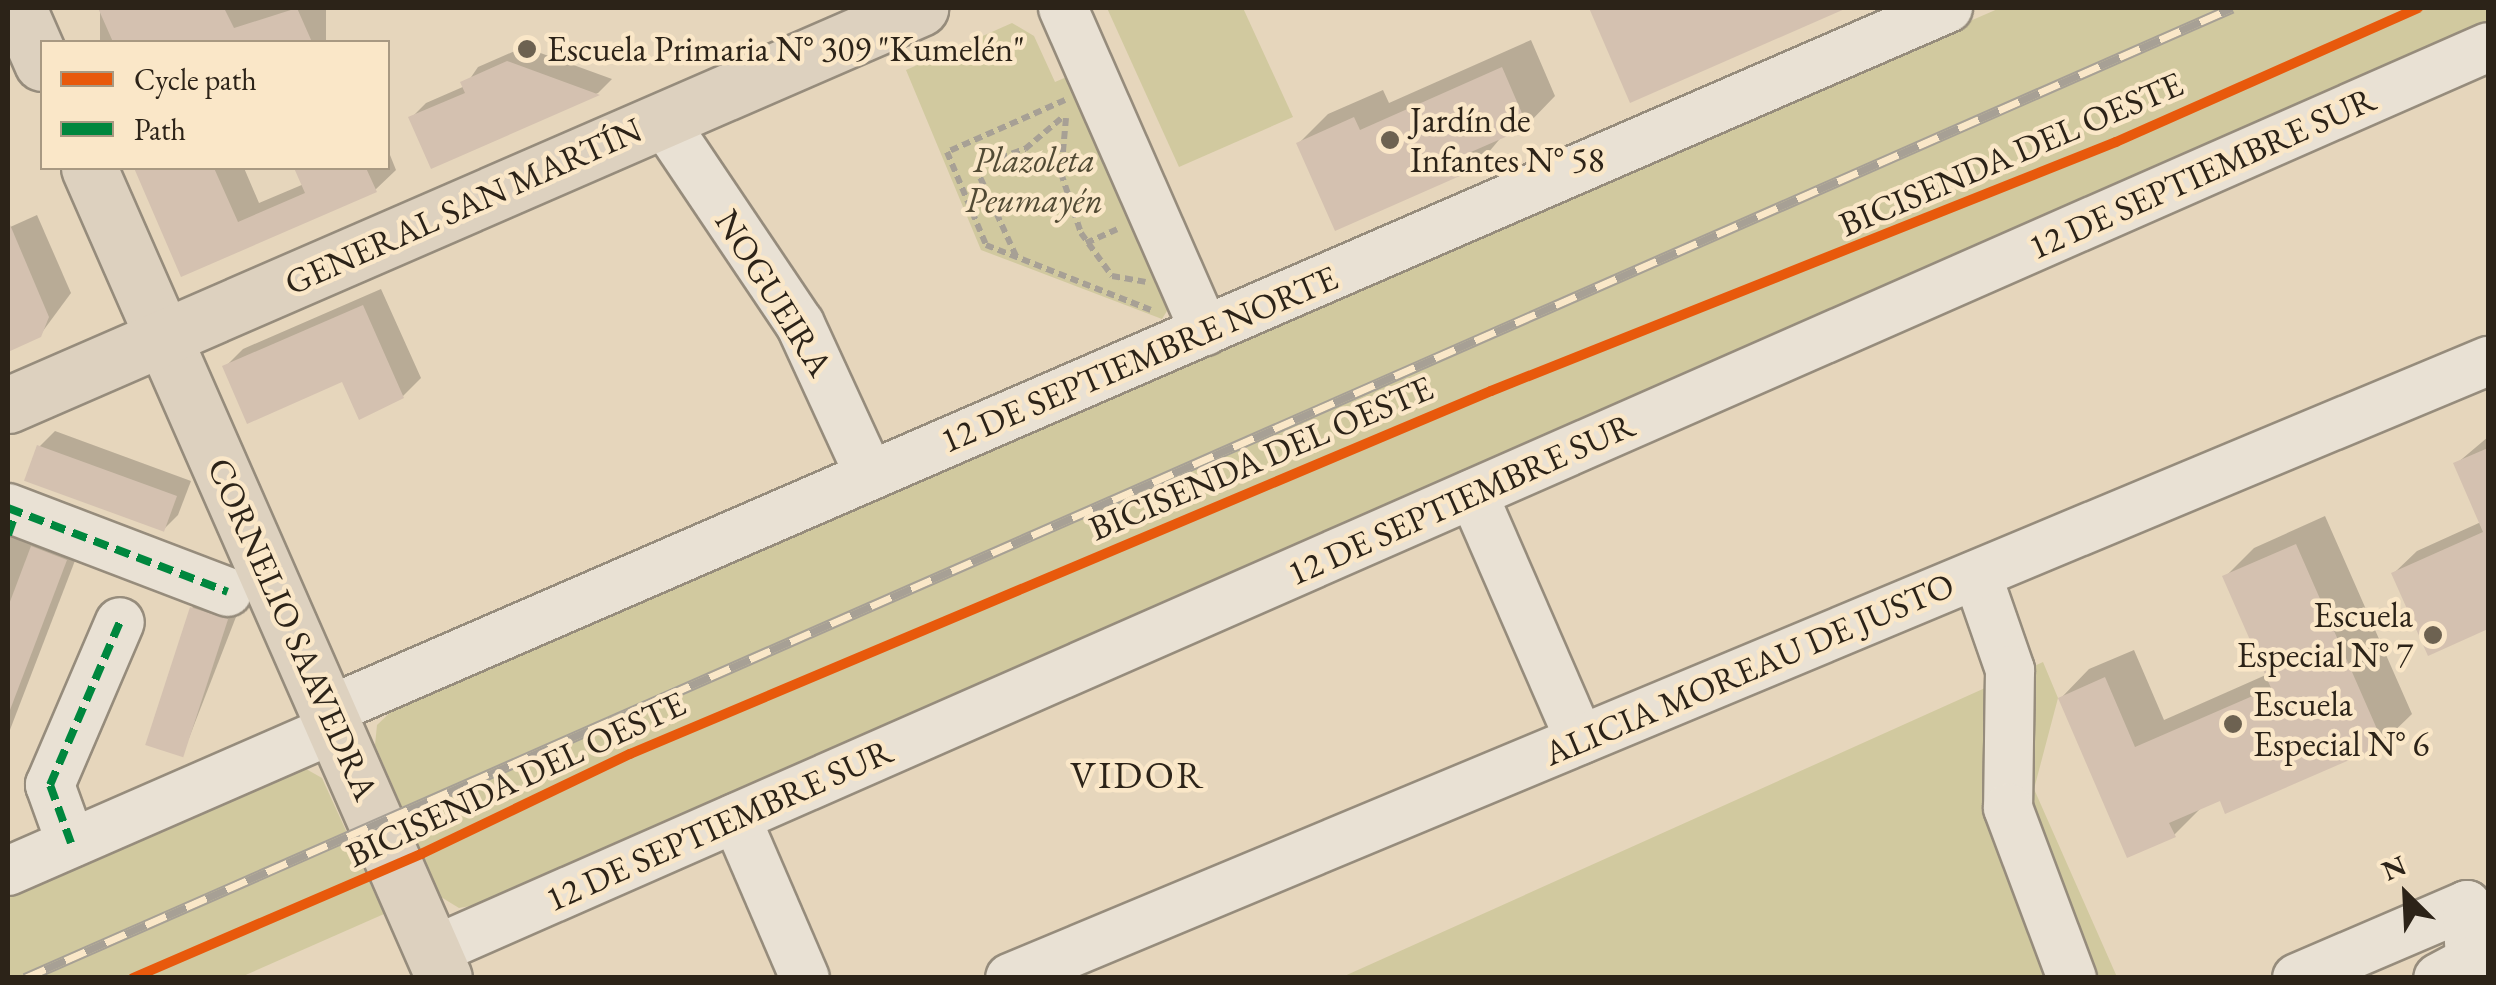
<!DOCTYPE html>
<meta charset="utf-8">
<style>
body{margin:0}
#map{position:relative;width:2496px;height:985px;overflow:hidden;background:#e6d6bc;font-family:"EB Garamond",serif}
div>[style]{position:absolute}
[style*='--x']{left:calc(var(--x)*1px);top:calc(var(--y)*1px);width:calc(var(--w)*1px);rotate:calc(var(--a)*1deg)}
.green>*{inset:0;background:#d1c99f}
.shadow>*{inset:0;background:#0003;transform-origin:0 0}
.building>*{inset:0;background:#d4c1b0;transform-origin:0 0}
.path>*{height:6px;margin-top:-3px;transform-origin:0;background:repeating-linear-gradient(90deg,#a7a095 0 8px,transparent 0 13px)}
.roads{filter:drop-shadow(2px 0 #968c7c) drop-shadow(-2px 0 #968c7c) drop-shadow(0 2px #968c7c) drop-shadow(0 -2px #968c7c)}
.minor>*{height:48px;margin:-24px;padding:0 24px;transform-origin:24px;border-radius:24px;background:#e9e1d4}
.major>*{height:55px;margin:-27.5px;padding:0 27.5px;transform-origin:27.5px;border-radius:27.5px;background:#ddd1bf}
.rail>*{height:11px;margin-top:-5.5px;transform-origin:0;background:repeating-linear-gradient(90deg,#fae7c8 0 22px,#a7a095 0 44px);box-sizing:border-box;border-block:2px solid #a7a095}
.quiet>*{height:8px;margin-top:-4px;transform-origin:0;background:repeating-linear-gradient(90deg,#00873e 0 15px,transparent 0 23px)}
.cycleway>*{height:10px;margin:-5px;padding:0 5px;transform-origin:5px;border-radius:5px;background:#e8590c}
.dots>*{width:28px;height:28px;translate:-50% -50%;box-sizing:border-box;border:5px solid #fae7c8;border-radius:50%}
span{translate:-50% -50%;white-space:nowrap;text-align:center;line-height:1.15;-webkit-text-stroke:9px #fae7c8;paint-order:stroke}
.poi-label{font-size:35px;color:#2c2318}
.left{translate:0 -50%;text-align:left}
.right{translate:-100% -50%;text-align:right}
.street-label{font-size:35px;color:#2c2318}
.park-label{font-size:35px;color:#514a34;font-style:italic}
.neighbourhood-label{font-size:38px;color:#2c2318;letter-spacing:2.5px}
.frame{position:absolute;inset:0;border:10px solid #2c2318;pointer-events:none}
.legend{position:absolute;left:40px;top:40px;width:350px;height:130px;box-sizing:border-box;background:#fae7c8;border:2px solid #a89982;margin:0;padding:12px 18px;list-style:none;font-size:30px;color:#2c2318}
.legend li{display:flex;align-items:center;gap:20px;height:50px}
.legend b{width:50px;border:2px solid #a89982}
.north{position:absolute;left:2356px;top:845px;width:100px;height:100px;-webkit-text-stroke:8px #fae7c8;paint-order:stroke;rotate:336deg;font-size:28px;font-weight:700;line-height:40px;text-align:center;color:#2c2318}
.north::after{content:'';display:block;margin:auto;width:35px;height:45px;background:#2c2318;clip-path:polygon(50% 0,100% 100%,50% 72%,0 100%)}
</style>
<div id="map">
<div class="green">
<div style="clip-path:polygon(1107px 8px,1243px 8px,1293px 117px,1179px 167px)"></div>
<div style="clip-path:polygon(2000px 8px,2488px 8px,2488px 22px,482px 904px,459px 908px,441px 897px,375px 745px,377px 725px,399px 704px)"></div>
<div style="clip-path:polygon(1012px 23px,1034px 36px,1055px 82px,1069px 76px,1170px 306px,1162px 319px,981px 250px,906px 70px)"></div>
<div style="clip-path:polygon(2043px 662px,2058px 698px,2034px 789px,2117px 977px,1340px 978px)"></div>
<div style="clip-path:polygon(299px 765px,322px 778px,384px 914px,241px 977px,8px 977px,8px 889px)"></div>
</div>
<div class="shadow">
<div style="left:100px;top:8px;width:226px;height:36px"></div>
<div style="clip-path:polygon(1591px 8px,1841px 8px,1632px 99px)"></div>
<div style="clip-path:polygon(1531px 40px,1555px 96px,1527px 125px,1504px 134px,1477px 166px,1299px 143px,1328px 114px,1383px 90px,1389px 103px)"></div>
<div style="clip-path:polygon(524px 47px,612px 79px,598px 93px,432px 165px,411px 118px,426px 103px,465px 86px,478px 67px)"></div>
<div style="clip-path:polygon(388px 150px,396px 170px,375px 190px,183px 273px,136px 168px,244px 168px,259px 203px,304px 184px,296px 168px,388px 168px)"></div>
<div style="clip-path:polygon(37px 215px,71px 293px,40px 335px,8px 349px,8px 228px)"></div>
<div style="clip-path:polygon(381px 289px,421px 378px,403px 396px,343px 378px,225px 367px,243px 349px)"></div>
<div style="clip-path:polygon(55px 431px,191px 481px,178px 515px,163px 530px,27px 480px,40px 446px)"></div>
<div style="clip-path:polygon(2488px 437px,2488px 626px,2429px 652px,2394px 573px,2417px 551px,2481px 522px,2456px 464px)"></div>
<div style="clip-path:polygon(8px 514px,81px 545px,8px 735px)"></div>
<div style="clip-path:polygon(2325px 516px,2412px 714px,2383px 742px,2227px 810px,2221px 797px,2204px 805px,2174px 835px,2061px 698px,2089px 669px,2134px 650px,2164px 720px,2268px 674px,2225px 577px,2254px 548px)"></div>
<div style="clip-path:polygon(208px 593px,241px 604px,189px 738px,174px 753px,192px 608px)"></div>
</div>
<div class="building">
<div style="clip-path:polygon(98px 8px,224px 8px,234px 28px,297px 8px,312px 42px,113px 42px)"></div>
<div style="clip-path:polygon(1589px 8px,1847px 8px,1630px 103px)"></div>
<div style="clip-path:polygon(507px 61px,600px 95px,431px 169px,408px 117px,465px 93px,460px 82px)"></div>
<div style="clip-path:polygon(1502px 67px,1528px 127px,1471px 152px,1478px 168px,1335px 231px,1296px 143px,1354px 117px,1360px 130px)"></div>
<div style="clip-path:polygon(134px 168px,214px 168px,238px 222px,305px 193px,294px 168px,366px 168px,377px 192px,181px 277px)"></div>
<div style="clip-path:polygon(8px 220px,49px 317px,41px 337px,8px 352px)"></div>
<div style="clip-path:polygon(363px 305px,404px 398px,359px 420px,342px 382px,247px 424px,222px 366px)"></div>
<div style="left:37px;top:445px;width:149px;height:38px;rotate:20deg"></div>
<div style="clip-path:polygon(2488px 448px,2488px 629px,2428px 656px,2391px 573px,2483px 532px,2453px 463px)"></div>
<div style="clip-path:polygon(2296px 544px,2384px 745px,2225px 814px,2220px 801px,2169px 823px,2176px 837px,2127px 858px,2058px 698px,2105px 677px,2135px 747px,2271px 688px,2222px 576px)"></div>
<div style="clip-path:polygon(31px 546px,67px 560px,10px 710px,8px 607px)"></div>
<div style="left:190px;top:607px;width:40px;height:145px;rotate:18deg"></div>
</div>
<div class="path">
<div style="--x:1065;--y:100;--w:129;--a:156.2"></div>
<div style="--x:947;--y:152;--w:101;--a:67.2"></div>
<div style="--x:986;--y:245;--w:177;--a:21.5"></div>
<div style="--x:1066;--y:118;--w:55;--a:95.2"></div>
<div style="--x:1061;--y:173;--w:63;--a:71.6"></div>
<div style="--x:1081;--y:233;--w:53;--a:54.2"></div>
<div style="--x:1112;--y:276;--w:34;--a:10"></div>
<div style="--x:1086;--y:243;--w:34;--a:-24"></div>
<div style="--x:1016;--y:256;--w:99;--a:-114.5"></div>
<div style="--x:975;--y:166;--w:53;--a:-18.8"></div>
<div style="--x:1025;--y:149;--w:51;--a:-40.2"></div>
</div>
<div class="roads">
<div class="minor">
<div style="--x:1063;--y:8;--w:353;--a:66.3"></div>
<div style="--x:662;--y:119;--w:247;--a:56.1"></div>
<div style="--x:800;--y:324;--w:167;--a:65.3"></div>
<div style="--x:1473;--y:494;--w:268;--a:66.5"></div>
<div style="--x:8;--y:508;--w:235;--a:20.9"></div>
<div style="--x:1977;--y:575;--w:101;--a:70.8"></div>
<div style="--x:2010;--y:670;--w:138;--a:90.8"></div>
<div style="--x:2008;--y:808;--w:182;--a:69.4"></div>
<div style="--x:328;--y:711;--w:1766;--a:-23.46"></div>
<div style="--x:736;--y:818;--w:174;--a:66.7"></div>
<div style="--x:71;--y:843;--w:62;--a:-109.9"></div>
<div style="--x:50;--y:785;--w:177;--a:-66.8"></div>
<div style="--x:8;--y:871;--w:358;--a:-23.6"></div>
<div style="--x:433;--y:951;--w:2245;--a:-23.74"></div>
<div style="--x:1010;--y:978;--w:1602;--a:-22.66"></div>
<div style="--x:2297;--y:978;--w:185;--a:-23.2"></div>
<div style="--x:2467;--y:905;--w:56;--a:86.9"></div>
<div style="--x:2470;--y:961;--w:36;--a:152"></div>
</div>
<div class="major">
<div style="--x:18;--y:8;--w:60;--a:66.4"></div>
<div style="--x:89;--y:168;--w:884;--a:66.33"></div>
<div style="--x:8;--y:405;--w:995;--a:-23.52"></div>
</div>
</div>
<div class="rail">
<div style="--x:25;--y:978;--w:2411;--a:-23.73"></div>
</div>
<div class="quiet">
<div style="--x:8;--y:508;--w:235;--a:20.9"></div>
<div style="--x:8;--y:535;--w:24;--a:-71"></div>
<div style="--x:71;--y:843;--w:62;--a:-109.9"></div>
<div style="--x:50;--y:785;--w:177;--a:-66.8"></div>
</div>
<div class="cycleway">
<div style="--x:133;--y:978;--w:314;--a:-23.3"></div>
<div style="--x:421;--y:854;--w:232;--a:-25.6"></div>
<div style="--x:630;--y:754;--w:934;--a:-22.86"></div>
<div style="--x:1491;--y:391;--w:673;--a:-21.72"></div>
<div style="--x:2116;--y:142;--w:330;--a:-23.9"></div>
</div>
<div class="dots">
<div style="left:527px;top:49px;background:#6d6251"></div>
<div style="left:1390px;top:140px;background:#6d6251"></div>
<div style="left:2433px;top:635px;background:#6d6251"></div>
<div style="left:2233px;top:724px;background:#6d6251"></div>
</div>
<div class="poi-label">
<span class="left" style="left:547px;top:49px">Escuela Primaria N° 309 "Kumelén"</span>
<span class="left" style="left:1410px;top:140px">Jardín de<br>Infantes N° 58</span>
<span class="right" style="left:2413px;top:635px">Escuela<br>Especial N° 7</span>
<span class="left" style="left:2253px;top:724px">Escuela<br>Especial N° 6</span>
</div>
<div class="street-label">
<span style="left:2011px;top:154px;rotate:-23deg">BICISENDA DEL OESTE</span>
<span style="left:2202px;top:173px;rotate:-24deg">12 DE SEPTIEMBRE SUR</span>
<span style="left:463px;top:206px;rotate:-24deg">GENERAL SAN MARTÍN</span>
<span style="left:774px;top:293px;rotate:58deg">NOGUEIRA</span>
<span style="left:1139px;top:359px;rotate:-23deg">12 DE SEPTIEMBRE NORTE</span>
<span style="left:1261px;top:458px;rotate:-23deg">BICISENDA DEL OESTE</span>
<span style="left:1461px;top:499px;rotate:-24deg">12 DE SEPTIEMBRE SUR</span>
<span style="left:293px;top:629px;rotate:66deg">CORNELIO SAAVEDRA</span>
<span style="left:1749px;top:669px;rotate:-23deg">ALICIA MOREAU DE JUSTO</span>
<span style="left:516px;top:779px;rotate:-25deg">BICISENDA DEL OESTE</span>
<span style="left:719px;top:825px;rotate:-24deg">12 DE SEPTIEMBRE SUR</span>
</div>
<div class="park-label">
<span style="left:1034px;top:180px">Plazoleta<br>Peumayén</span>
</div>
<div class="neighbourhood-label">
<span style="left:1138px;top:775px">VIDOR</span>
</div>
<div class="frame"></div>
<ul class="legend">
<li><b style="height:12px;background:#e8590c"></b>Cycle path</li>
<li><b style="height:12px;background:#00873e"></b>Path</li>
</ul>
<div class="north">N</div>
</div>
